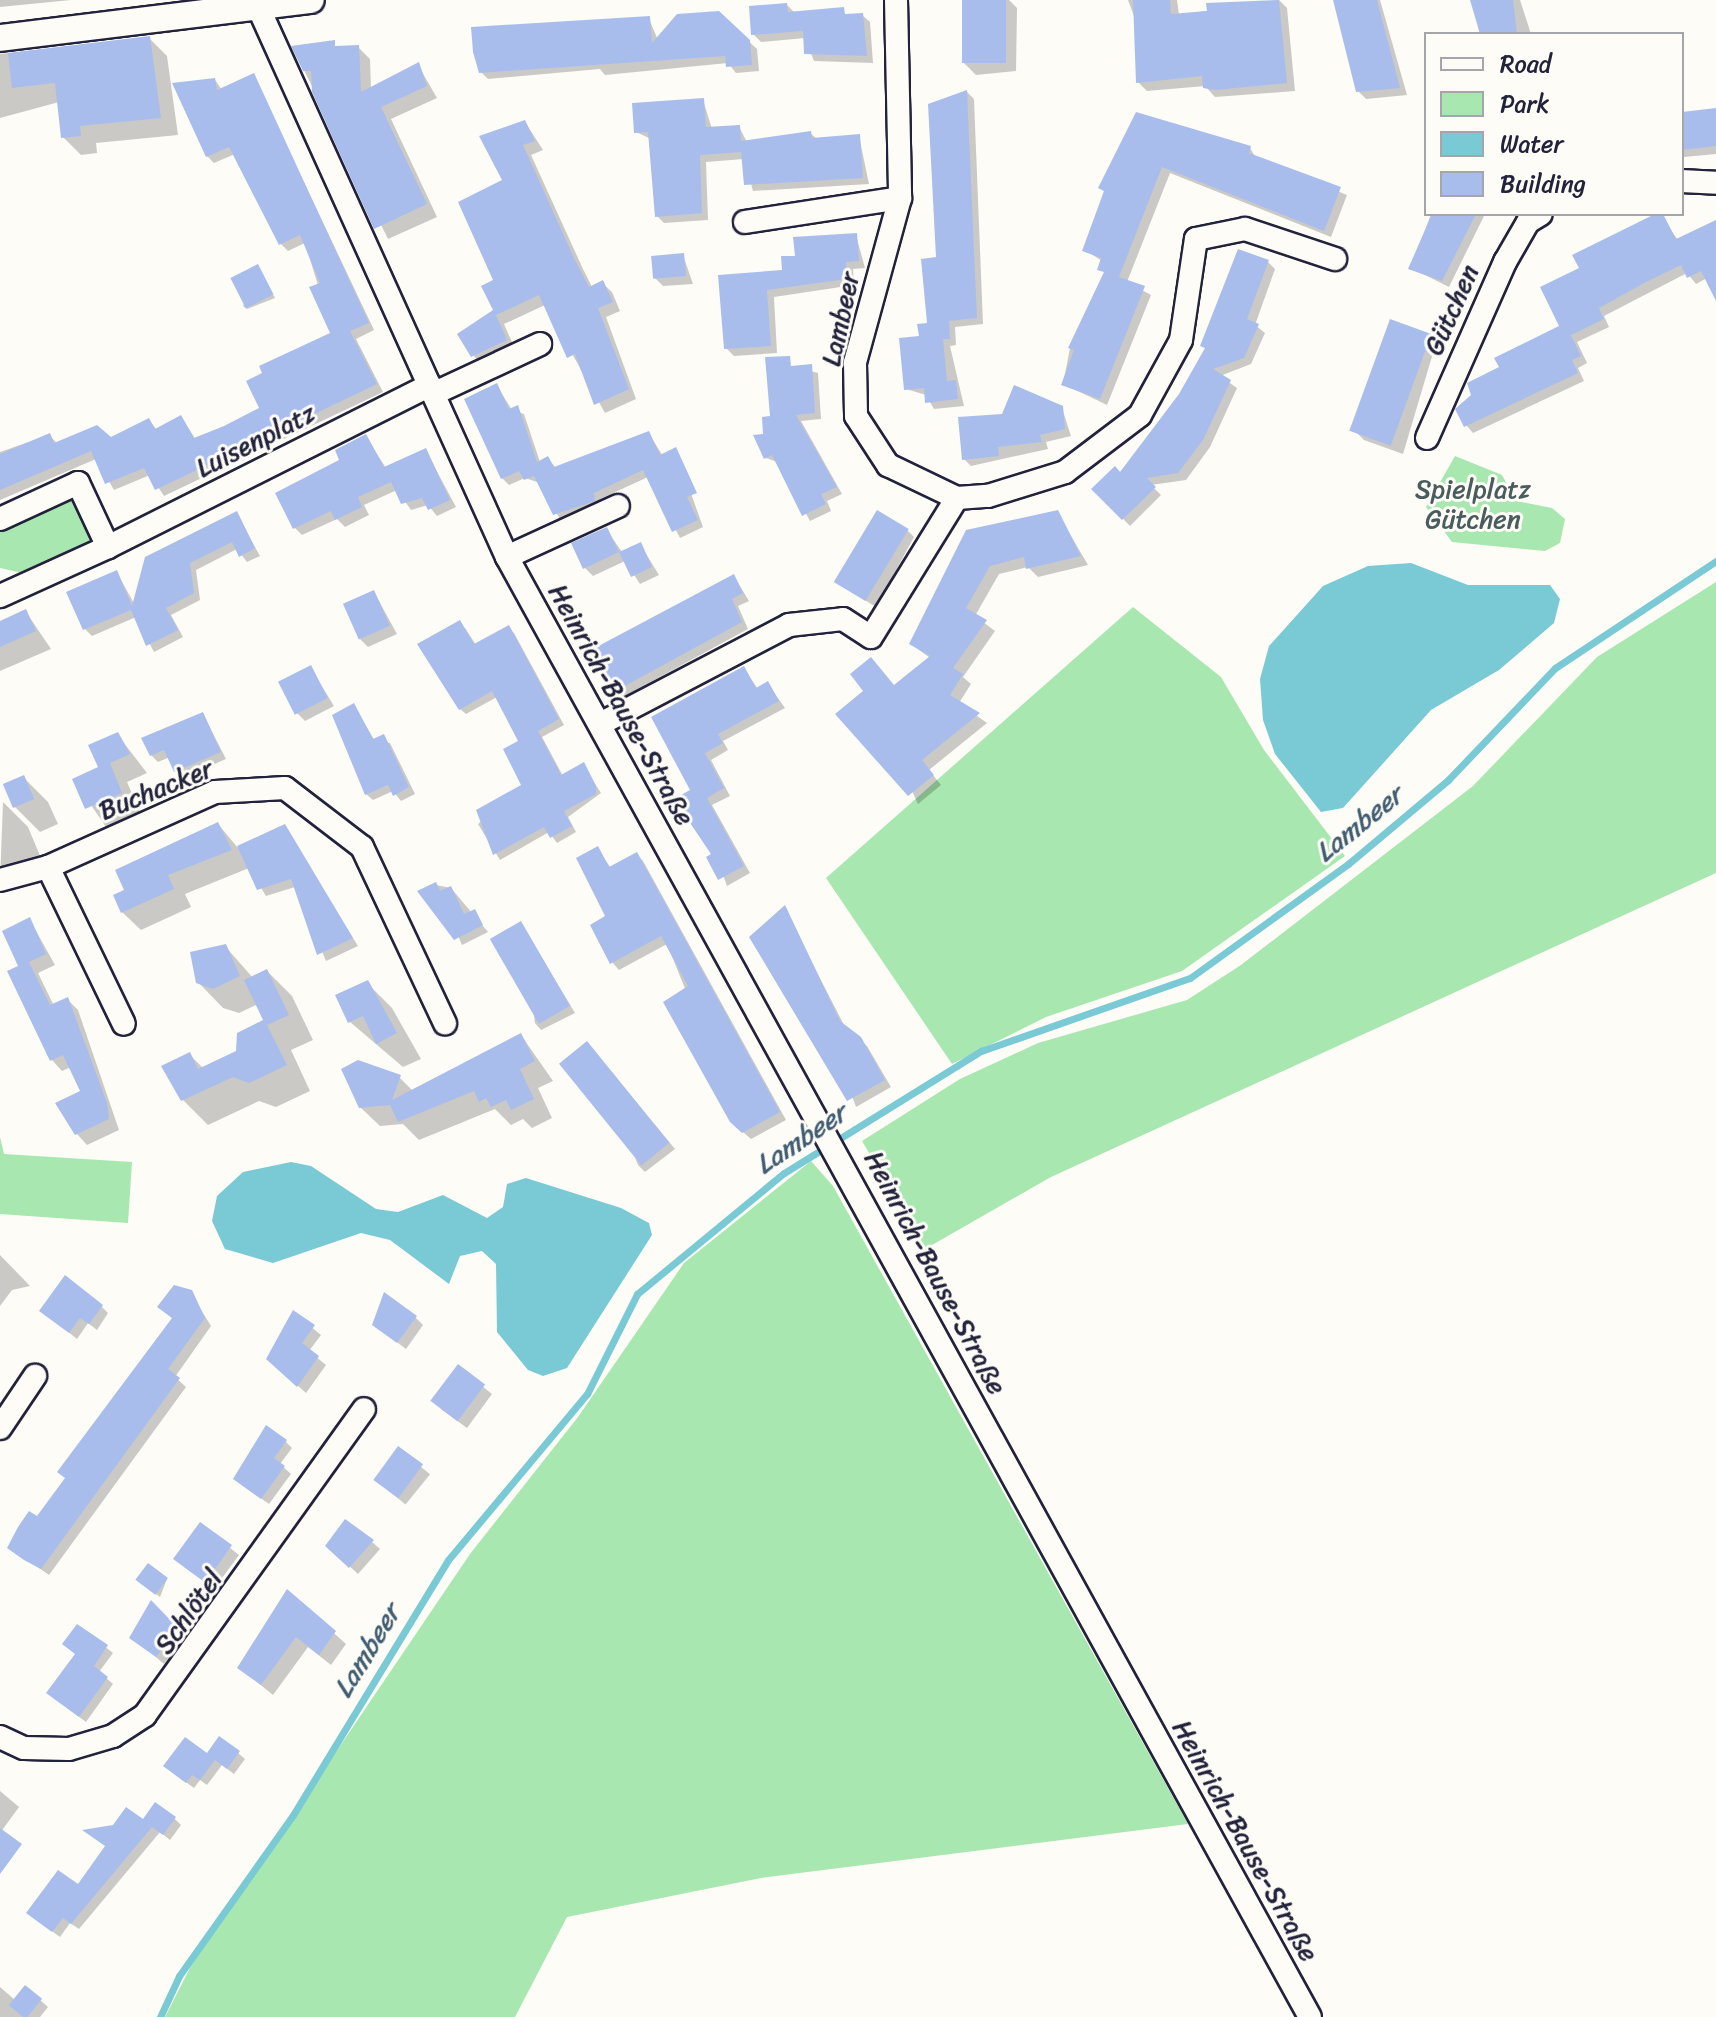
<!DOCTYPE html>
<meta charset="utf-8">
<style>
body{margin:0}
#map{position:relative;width:1716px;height:2017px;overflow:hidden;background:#fdfcf7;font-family:Sriracha,sans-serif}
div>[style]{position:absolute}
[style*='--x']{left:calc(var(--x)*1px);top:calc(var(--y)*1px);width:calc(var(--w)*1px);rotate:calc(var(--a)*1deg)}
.green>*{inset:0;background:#a8e7af}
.water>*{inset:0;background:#7acad6}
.shadow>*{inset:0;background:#0003;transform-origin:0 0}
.stream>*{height:7px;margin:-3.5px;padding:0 3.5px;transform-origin:3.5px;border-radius:3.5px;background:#7acad6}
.building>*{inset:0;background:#a9bdec;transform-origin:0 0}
.roads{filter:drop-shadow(2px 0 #22223b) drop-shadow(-2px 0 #22223b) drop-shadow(0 2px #22223b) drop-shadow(0 -2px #22223b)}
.minor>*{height:22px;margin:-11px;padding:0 11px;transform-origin:11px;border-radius:11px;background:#fdfcf7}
.tertiary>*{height:26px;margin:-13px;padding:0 13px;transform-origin:13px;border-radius:13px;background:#fdfcf7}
span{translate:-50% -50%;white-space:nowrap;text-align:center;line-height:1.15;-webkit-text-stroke:6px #fdfcf7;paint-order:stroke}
.street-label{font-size:26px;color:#22223b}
.park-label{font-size:26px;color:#4a5d5e}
.water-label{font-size:28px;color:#415d71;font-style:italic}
.legend{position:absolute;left:1424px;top:32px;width:260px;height:184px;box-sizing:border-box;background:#fdfcf7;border:2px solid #a5a5ac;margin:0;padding:10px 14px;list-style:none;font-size:24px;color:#22223b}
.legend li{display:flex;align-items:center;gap:16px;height:40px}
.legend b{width:40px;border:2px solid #a5a5ac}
</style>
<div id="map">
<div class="green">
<div style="clip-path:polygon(1455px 456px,1502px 475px,1516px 501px,1552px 508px,1565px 519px,1560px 543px,1545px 551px,1452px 542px,1426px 507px)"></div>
<div style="clip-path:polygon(75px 492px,91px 543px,22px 573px,0 568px,0 523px)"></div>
<div style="clip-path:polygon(1716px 582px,1716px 873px,1051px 1177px,925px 1249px,862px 1141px,960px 1079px,1038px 1043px,1187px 1000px,1241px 965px,1473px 786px,1597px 657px)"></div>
<div style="clip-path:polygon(1133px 607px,1221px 677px,1264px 750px,1345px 856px,1182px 971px,1046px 1017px,952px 1064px,826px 878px)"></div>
<div style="clip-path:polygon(0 1137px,4px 1154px,132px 1162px,128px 1223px,0 1214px)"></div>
<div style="clip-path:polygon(811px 1161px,833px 1186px,1188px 1824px,761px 1878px,567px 1917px,515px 2017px,165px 2017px,191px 1966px,470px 1554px,578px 1417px,684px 1263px)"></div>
</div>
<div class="water">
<div style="clip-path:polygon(1411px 563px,1468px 585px,1550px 585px,1560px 599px,1554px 623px,1499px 670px,1431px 710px,1343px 808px,1321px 812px,1275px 754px,1263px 720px,1260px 679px,1269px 646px,1323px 586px,1368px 566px)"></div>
<div style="clip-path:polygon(291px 1162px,311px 1166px,376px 1209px,398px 1212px,443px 1195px,487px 1218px,503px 1207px,507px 1184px,526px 1178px,621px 1208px,649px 1223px,652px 1235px,567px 1368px,543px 1376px,528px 1370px,497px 1332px,496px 1264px,482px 1251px,460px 1256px,449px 1284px,390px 1240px,361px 1233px,273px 1263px,225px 1249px,212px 1221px,217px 1196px,243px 1172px)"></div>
</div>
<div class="shadow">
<div style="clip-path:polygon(0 0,71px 0,0 7px)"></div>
<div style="clip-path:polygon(964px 0,1009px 0,1017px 8px,1016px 71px,976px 75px,963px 62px)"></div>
<div style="clip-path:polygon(1128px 0,1177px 0,1179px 15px,1279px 0,1287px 8px,1295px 91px,1215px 97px,1205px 86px,1147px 91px,1138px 82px,1137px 24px)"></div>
<div style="clip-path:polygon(1334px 0,1380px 0,1407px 95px,1366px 99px,1358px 91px)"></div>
<div style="clip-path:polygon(1472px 0,1520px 0,1531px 34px,1482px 34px)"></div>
<div style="clip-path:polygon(787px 5px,795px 13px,862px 15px,870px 22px,873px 63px,814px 61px,805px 38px,761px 42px,753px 34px)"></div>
<div style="clip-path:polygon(718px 13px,757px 49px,759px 71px,736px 73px,728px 63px,605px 75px,600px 69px,488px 79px,481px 72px,649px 19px,658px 40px)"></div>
<div style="clip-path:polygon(149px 38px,167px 56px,178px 135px,96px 143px,97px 153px,81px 155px,63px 137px,59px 102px,0 118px,0 54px)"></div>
<div style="clip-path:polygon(358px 47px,370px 59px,371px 89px,418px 65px,437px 98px,391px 119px,437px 217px,388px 239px,304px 70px)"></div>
<div style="clip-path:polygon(253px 75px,374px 330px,356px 339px,383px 392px,164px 496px,150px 475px,114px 490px,96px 459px,0 500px,0 452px,49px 435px,56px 442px,111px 439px,149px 420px,157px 430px,181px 417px,196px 440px,262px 409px,333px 334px,305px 243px,288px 251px,281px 244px,235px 154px,214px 163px,207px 156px,215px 80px,222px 90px)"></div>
<div style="clip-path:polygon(967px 92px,974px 99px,983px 324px,955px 327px,956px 345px,950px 346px,964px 406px,934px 409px,926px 395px,906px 389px,929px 324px)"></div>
<div style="clip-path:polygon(703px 100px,712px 129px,739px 127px,747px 142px,810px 133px,817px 139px,859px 136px,869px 184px,753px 191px,744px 159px,706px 162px,708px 220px,664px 223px,657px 216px,651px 139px,636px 132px)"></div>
<div style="clip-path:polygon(1716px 110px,1716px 154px,1684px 157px,1682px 114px)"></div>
<div style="clip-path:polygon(1137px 114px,1250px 148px,1256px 158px,1347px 195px,1331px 237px,1170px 173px,1127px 282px,1151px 295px,1107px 405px,1063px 384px,1070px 348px,1105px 275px,1102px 261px,1085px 250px,1106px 193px,1101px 188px)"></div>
<div style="clip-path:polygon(525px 122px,543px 150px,531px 155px,583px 269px,592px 287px,602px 283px,612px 292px,620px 311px,606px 317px,636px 399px,605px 413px,545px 305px,504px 324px,515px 349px,482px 365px,473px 355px,495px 311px,505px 181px)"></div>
<div style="clip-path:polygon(1431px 214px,1485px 214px,1449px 287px,1411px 268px)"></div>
<div style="clip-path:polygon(1659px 214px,1678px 240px,1716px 222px,1716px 292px,1707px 278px,1696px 284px,1687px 273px,1604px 316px,1609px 327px,1577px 342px,1587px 363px,1578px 368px,1584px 381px,1473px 433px,1466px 425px,1502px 368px,1562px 327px,1581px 269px)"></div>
<div style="clip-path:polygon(856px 235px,865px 268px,853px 269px,854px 285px,774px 297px,777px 353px,734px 356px,726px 348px,721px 277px,784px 272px,797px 257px)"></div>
<div style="clip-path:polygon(683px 255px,693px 284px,663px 286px,655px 278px)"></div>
<div style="clip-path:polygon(1268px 262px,1275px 269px,1255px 325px,1265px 333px,1251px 364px,1220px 376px,1237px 388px,1210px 447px,1186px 480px,1151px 485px,1161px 495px,1130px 526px,1094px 489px,1121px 475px,1181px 395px,1207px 350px,1202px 345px)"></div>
<div style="clip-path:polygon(258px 266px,275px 298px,247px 309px,243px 306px)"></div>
<div style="clip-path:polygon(1429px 336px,1436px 343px,1403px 454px,1364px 440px,1357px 433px)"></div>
<div style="clip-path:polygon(768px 360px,818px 373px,821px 419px,801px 421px,842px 494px,827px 501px,831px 511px,810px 521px,777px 462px,766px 458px,772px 418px)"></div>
<div style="clip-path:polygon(497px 386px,512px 410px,524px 414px,540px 462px,548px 459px,556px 468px,649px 434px,663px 456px,675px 449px,703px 527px,680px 538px,648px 477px,600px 499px,601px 508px,561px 521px,540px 483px,525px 478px,509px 485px,502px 478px)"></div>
<div style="clip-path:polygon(1062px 408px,1071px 436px,1046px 442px,1048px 449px,971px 466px,964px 459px)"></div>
<div style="clip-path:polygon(366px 437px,386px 468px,426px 451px,456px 507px,437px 516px,428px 505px,411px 510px,397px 490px,364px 505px,369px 515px,345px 527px,337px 519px,302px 535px,295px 528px)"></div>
<div style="clip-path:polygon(1057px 512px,1088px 565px,1038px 577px,1028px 567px,999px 574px,975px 616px,995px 631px,963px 677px,971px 684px,959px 703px,987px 723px,929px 770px,941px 785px,918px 804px,866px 691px,871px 659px,895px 687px,930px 658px,911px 644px,968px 532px)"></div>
<div style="clip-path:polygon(236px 513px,260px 556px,247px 562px,237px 549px,196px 570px,200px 600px,171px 615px,183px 637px,154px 652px,136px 617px,92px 636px,85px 629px,117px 573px,135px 605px)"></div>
<div style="clip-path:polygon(606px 529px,622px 552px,640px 544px,659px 575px,640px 584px,625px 561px,593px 576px,585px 568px)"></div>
<div style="clip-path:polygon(907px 530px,914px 537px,876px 607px,835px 582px)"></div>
<div style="clip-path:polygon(734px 576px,749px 601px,738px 606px,748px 629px,621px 698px,614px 691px)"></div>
<div style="clip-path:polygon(374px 592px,397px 634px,368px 647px,360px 639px)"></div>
<div style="clip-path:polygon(26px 612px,51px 649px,0 671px,0 623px)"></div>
<div style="clip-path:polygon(465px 628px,476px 645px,508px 628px,514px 633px,564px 725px,542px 737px,563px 776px,583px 765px,601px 793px,568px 817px,576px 832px,557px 843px,549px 832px,500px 860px,478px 824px,524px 786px,521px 742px,497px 697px,466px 714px,460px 709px)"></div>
<div style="clip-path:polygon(310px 667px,334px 706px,305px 721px,297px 713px)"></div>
<div style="clip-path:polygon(744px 669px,758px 689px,768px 684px,785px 708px,723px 741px,728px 750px,711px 760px,730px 796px,712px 805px,750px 873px,727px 886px,692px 791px,653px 718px)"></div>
<div style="clip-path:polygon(354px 706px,375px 741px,390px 743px,415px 794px,401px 801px,393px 791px,373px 800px,366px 794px)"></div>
<div style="clip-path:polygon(203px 714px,226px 759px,183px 778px,170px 757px,158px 762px,151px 755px)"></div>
<div style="clip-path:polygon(117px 734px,147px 773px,127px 782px,140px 812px,106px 827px,74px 780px,101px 768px)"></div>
<div style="clip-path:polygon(23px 777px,48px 802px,58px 824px,40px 832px,15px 807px)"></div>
<div style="clip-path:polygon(3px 802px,28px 827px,43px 863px,0 882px)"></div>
<div style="clip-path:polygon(218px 824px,238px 848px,284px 826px,358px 946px,326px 961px,295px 887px,266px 896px,249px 868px,185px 894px,191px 907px,141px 930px,122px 912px)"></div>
<div style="clip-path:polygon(597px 848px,611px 868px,636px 854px,643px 861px,786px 1120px,751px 1139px,743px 1132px,667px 944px,619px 970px,612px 962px)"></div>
<div style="clip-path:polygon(436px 885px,451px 888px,488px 932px,462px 945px)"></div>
<div style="clip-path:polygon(784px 908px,845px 1027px,867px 1046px,891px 1087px,856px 1107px)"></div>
<div style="clip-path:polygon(30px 920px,55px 965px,38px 973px,54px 1006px,67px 999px,78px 1010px,119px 1130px,87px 1145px,77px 1134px,83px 1092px,71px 1067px,62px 1071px,52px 1060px,21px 967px)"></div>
<div style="clip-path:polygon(521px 923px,575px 1013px,541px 1030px,535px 1023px)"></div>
<div style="clip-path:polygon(225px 946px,253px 978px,267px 971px,292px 996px,313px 1040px,291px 1050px,310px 1091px,276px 1107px,259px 1101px,208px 1125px,183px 1100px,190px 1055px,204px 1069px,237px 1053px,266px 1021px,258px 1004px,239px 1013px,223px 1008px,198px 982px)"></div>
<div style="clip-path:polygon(367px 983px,392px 1008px,421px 1059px,403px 1067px,350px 1022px)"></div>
<div style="clip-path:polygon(521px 1035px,553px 1081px,538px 1088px,552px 1118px,532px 1128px,523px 1119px,511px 1125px,495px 1109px,419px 1140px,403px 1124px,380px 1126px,360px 1107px,399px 1077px,413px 1091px)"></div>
<div style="clip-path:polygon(593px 1050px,675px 1149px,645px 1172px,638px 1165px)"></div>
<div style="clip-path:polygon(0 1255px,30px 1286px,12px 1290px,0 1306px)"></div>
<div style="clip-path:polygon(190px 1292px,211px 1326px,175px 1377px,186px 1387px,49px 1575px,10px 1548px,38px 1519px,174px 1320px,160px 1307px)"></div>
<div style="clip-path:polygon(101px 1306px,108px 1313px,97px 1330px,88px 1323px,77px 1339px,42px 1311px)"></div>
<div style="clip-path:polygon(293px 1312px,321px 1335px,309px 1351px,326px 1365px,306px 1393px,276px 1366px,283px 1328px)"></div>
<div style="clip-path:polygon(415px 1317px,423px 1325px,406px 1349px,374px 1325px)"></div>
<div style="clip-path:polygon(458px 1367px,492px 1394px,467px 1428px,441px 1409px)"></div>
<div style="clip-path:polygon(285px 1441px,292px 1448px,280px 1464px,291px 1474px,269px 1504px,242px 1485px)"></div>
<div style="left:399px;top:1449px;width:40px;height:39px;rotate:39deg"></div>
<div style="clip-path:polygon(201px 1525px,239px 1555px,222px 1578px,224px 1596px,184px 1567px)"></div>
<div style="clip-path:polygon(372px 1542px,380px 1549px,358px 1574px,336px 1554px)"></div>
<div style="clip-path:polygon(167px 1579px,160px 1597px,141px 1583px)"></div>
<div style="clip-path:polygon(288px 1592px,346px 1644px,331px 1665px,308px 1647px,273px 1695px,240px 1668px)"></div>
<div style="clip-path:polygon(151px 1604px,184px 1637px,164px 1664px,137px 1641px)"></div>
<div style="clip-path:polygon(78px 1626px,113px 1653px,99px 1672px,113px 1684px,86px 1722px,55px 1699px,77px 1655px)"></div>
<div style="clip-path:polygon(238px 1753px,245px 1759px,234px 1774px,222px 1765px,207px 1785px,200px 1780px,194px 1788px,172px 1772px,207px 1756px)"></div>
<div style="clip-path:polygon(0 1791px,19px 1807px,0 1833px)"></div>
<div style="clip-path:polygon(174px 1818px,181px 1825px,170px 1840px,160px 1832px,79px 1929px,70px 1923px,60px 1937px,35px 1919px,78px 1887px,107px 1847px,144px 1822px)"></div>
<div style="clip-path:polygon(0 1987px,15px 2000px,25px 1987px,48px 2007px,40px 2017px,0 2017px)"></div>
</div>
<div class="stream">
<div style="--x:160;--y:2017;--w:45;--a:-65.1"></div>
<div style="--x:179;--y:1976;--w:197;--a:-54.7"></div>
<div style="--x:293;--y:1815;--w:298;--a:-58.7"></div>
<div style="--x:448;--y:1560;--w:217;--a:-50.1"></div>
<div style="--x:587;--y:1394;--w:112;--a:-63.4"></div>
<div style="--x:637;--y:1294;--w:190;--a:-39.5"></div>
<div style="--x:784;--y:1173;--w:232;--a:-31.8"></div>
<div style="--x:981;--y:1051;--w:221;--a:-19.3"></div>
<div style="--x:1190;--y:978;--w:195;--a:-35.8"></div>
<div style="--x:1348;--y:864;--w:131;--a:-40"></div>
<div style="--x:1448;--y:780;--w:155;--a:-46.3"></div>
<div style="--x:1555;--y:668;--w:193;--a:-33.6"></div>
</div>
<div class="building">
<div style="left:962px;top:0;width:44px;height:63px"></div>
<div style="clip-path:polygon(1133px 0,1170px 0,1171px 14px,1207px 11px,1206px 3px,1279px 0,1287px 83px,1215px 90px,1203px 88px,1202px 76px,1136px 83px)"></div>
<div style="clip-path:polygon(1333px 0,1377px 0,1400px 88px,1356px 92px)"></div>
<div style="clip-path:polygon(1470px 0,1513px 0,1517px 34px,1480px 34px)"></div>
<div style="clip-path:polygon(787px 3px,788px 12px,844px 7px,845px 14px,863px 13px,867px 56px,804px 54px,803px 31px,751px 35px,749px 6px)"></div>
<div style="clip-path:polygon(719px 11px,750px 40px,752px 65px,726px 67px,725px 56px,479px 73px,473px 52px,471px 27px,650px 16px,652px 43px,677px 14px)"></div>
<div style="clip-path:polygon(150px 36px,161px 118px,80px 126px,81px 136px,61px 138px,55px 83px,12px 88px,8px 53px)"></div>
<div style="clip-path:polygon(335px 40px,335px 46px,359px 45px,361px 92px,419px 62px,427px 86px,381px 107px,427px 204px,374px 229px,312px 92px,311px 71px,303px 71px,291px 46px)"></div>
<div style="clip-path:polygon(254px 73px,369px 323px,350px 331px,377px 384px,155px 490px,144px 468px,105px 484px,91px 451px,0 490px,0 454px,50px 433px,54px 443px,97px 425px,111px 437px,149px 418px,155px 429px,181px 415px,194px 438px,224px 426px,259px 408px,246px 381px,262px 373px,259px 366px,330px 333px,309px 287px,320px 283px,300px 235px,279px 245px,229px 147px,206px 157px,172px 83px,215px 78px,217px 90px)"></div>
<div style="clip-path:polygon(967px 90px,977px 318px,949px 321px,950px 339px,943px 339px,947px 381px,956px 380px,958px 399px,925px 403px,924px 388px,904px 390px,899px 338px,919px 336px,917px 324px,927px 323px,921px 259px,936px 257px,928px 104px)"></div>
<div style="clip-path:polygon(704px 98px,706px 127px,740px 125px,741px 141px,811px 131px,812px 138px,860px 134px,863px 178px,744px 185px,741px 152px,700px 155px,702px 213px,655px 217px,648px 132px,634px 133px,632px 103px)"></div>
<div style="clip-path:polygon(1716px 108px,1716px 146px,1682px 150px,1682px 112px)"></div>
<div style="clip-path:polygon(1136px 112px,1251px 146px,1249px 153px,1341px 187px,1324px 231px,1162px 167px,1119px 277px,1145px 286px,1100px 399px,1061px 385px,1074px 350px,1068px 348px,1104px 272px,1097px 270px,1101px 258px,1082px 251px,1104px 191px,1098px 188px)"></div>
<div style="clip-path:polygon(525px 120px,535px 141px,523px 145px,574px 258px,589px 287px,603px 280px,613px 302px,598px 308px,629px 389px,594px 405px,575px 354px,567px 358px,539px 295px,496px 315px,507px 340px,471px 357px,457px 334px,493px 310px,481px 286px,493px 280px,458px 202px,502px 180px,479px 136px)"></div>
<div style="clip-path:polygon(1432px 214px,1476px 214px,1442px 281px,1408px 269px)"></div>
<div style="clip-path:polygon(1655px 214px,1663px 214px,1676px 239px,1716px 220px,1716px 301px,1701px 271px,1687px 278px,1681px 265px,1646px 282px,1599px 308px,1604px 319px,1571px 335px,1581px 356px,1572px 360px,1578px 373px,1464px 427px,1455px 409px,1471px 395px,1467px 383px,1499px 367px,1494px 358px,1559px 326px,1540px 287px,1579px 268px,1572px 255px)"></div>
<div style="clip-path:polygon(857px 233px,859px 261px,846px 262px,847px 279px,767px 290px,771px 346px,724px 349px,718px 275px,782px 270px,781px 256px,795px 256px,793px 237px)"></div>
<div style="clip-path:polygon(1238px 249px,1269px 260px,1247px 319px,1259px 324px,1244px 358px,1213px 369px,1231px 380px,1203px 440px,1178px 473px,1147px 478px,1156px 487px,1122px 520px,1091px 489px,1115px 466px,1120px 472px,1179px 394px,1205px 348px,1200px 346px)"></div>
<div style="left:684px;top:253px;width:23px;height:33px;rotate:85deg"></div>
<div style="left:258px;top:264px;width:34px;height:31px;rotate:63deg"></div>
<div style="left:1390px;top:319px;width:44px;height:119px;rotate:20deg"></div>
<div style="clip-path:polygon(790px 356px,791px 366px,812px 364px,815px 413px,796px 415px,837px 487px,821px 494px,826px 504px,802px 516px,772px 455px,764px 459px,753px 435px,763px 434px,762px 417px,770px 416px,765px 357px)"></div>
<div style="clip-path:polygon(497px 383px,509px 409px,518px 405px,537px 462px,548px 456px,554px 467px,649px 431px,660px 455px,676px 447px,697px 493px,687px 497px,698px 520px,672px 532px,643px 470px,594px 493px,595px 501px,553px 515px,534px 476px,524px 480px,519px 471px,501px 479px,464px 399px)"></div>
<div style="clip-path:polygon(1014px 385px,1063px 406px,1065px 429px,1040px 435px,1042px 442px,998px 447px,999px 456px,962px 460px,958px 417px,1002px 414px)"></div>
<div style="clip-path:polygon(366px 434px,384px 467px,426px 448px,450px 500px,428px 510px,422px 498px,401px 504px,391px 482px,358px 497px,362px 507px,335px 520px,331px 511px,293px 529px,275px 493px,339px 460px,335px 450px)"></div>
<div style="left:877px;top:510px;width:37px;height:84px;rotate:31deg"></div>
<div style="clip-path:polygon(1058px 510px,1081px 556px,1026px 569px,1024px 557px,990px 566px,966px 608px,987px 620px,953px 668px,963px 674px,950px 695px,980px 713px,922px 760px,934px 775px,908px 796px,835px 714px,863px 691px,850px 674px,871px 657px,894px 685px,930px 656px,909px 644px,966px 530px)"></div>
<div style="clip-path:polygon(237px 511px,255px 548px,239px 557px,232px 542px,190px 563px,194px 593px,166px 608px,178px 630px,146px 646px,131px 610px,83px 630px,66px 592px,117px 570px,132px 606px,145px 557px)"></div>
<div style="clip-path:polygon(607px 527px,619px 552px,641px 542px,652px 567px,631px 577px,619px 552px,583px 569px,571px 543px)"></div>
<div style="clip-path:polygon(734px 574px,743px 593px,732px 599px,742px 622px,612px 693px,589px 651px)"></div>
<div style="left:374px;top:590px;width:39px;height:34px;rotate:66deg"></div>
<div style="clip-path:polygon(26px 609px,36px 631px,0 647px,0 621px)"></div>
<div style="clip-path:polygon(460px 620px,474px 644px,509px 625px,559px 719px,538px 731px,561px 775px,584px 762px,596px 786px,596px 794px,564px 811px,572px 826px,550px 838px,544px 827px,493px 855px,476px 810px,521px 785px,503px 749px,518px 741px,492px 691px,459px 710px,417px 644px)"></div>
<div style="left:311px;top:665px;width:37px;height:37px;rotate:63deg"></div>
<div style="clip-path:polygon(744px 666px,756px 688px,768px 681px,779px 701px,718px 734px,723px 743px,705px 753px,724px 788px,707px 798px,744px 866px,718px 880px,706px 857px,711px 854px,674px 799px,690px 790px,651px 717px)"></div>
<div style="clip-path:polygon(354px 703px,373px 739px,384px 734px,409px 787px,393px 796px,388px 785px,365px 795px,332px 715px)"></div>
<div style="clip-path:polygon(203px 712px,221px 752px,174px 772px,164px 750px,150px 756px,141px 738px)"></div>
<div style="clip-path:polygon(118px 732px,130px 754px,110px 763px,122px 793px,85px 809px,72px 779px,98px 767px,88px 745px)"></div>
<div style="left:24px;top:775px;width:26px;height:23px;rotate:67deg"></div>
<div style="clip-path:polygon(218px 822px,232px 850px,168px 875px,174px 889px,121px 913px,113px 895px,124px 890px,115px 870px)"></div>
<div style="clip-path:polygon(285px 824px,353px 938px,317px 955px,291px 879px,257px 890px,237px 846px)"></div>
<div style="clip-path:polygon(598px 846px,609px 867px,637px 852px,780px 1112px,742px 1133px,730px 1122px,663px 1002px,688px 986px,661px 936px,610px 964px,590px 925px,605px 916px,576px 858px)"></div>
<div style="clip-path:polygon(436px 882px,440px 891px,451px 886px,464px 914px,475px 909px,483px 925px,454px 940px,417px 891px)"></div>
<div style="clip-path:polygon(785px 905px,840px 1021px,861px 1037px,885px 1080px,847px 1101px,749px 937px)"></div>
<div style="clip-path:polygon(30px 917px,46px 954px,29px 962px,50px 1005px,68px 997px,107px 1103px,109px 1119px,75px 1135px,55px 1103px,80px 1091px,63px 1055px,50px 1061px,7px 971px,18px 966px,2px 931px)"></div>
<div style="left:521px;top:921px;width:98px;height:36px;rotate:60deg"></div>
<div style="clip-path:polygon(226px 944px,240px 976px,213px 989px,196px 983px,190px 952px)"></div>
<div style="clip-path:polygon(267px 969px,289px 1015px,267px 1025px,287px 1065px,249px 1083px,233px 1077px,181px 1101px,161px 1066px,190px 1052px,198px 1069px,236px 1051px,237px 1033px,263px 1020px,244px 980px)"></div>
<div style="clip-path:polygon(368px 980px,397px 1033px,376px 1044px,363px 1016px,348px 1023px,335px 995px)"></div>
<div style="clip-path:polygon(521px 1033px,535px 1061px,520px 1069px,534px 1099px,511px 1110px,506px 1100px,491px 1107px,486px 1098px,479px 1102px,474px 1091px,398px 1122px,390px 1105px,359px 1108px,341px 1069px,358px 1060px,401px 1075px,392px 1100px)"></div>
<div style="left:587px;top:1041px;width:131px;height:36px;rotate:51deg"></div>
<div style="clip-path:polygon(65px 1275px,103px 1305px,89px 1324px,80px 1318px,69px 1333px,39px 1311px)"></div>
<div style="clip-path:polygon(174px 1285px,192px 1290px,205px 1318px,168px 1369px,180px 1378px,41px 1569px,24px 1560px,7px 1548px,18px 1527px,29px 1511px,37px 1516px,65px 1478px,57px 1472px,172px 1318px,157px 1307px)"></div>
<div style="clip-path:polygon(384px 1292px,417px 1316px,397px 1343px,372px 1325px)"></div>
<div style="clip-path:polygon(293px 1310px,315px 1325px,302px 1343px,319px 1356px,297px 1387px,266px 1359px)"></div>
<div style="left:458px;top:1364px;width:34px;height:46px;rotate:37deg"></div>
<div style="clip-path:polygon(266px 1425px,287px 1440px,274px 1458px,285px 1466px,261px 1499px,233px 1479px)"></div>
<div style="left:398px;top:1446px;width:31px;height:42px;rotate:36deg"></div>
<div style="clip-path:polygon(345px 1519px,374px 1540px,349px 1568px,325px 1546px)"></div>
<div style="clip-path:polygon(200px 1522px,232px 1545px,215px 1569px,217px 1591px,173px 1559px)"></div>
<div style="left:148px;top:1563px;width:25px;height:21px;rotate:37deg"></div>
<div style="clip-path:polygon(287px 1589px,336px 1631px,319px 1655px,296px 1637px,261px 1685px,237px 1668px)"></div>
<div style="clip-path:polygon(151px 1600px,178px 1628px,156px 1657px,129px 1638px)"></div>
<div style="clip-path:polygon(77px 1624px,108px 1645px,94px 1666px,108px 1677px,79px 1717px,46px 1693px,75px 1654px,62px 1644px)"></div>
<div style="clip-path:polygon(219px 1736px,240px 1751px,227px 1769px,215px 1760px,200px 1780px,192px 1775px,186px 1783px,163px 1766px,185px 1737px,207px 1753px)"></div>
<div style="clip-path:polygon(155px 1802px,176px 1817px,163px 1835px,152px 1827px,71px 1924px,63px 1918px,52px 1932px,26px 1913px,58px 1870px,78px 1884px,105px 1846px,82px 1830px,113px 1825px,126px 1807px,143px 1819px)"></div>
<div style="clip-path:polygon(0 1828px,22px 1844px,0 1874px)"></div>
<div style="left:25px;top:1985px;width:22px;height:26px;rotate:39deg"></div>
</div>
<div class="roads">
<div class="minor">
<div style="--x:255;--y:0;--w:611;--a:65.66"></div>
<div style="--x:507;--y:557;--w:1666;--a:61.19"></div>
<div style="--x:896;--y:0;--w:198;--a:88.8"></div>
<div style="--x:900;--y:198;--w:171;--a:105.3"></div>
<div style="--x:855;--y:363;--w:53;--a:88.9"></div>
<div style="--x:856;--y:416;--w:59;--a:56.9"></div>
<div style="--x:888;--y:465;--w:76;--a:25.6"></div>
<div style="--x:957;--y:498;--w:31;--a:-4"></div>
<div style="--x:988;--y:496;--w:81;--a:-17.3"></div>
<div style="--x:1065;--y:472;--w:94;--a:-37.2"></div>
<div style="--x:1140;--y:415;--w:85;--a:-61.3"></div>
<div style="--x:1181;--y:340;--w:102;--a:-81.6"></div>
<div style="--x:1196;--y:239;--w:50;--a:-11.5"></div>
<div style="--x:1245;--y:229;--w:95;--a:18.4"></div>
<div style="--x:1682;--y:181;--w:34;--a:3"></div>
<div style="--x:745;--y:222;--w:157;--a:-8.8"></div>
<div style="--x:435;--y:393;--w:116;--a:-25"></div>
<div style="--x:1427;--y:438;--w:193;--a:-66.1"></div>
<div style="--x:1505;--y:262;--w:46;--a:-60.1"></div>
<div style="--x:1528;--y:222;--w:15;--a:-32"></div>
<div style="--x:0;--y:519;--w:86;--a:-24.8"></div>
<div style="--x:78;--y:483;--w:71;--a:64.9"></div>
<div style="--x:108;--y:547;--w:119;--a:155.6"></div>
<div style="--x:108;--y:547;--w:360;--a:-26.7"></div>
<div style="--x:507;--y:557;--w:122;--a:-24.7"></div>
<div style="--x:600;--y:724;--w:213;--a:-27.6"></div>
<div style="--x:789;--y:625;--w:54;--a:-6.3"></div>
<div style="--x:843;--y:619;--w:33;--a:33"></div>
<div style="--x:871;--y:637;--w:163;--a:-58.3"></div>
<div style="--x:48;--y:867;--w:174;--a:64.2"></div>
<div style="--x:0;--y:880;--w:50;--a:-15.2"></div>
<div style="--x:48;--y:867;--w:183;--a:-24.2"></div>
<div style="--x:215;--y:792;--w:70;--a:-3.3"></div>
<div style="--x:285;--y:788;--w:97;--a:37.5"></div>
<div style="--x:362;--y:847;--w:195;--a:64.8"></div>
<div style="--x:0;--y:1428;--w:63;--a:-56.1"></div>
<div style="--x:0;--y:1737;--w:26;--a:25"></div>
<div style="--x:24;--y:1748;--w:45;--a:1.3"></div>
<div style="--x:69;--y:1749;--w:46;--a:-16.5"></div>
<div style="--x:113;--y:1736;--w:38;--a:-33"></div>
<div style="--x:145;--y:1715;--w:376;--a:-54.4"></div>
</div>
<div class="tertiary">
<div style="--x:0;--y:38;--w:313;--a:-7"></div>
</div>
</div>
<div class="street-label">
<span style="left:1452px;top:310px;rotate:-66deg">Gütchen</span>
<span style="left:841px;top:319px;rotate:-78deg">Lambeer</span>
<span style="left:256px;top:441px;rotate:-27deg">Luisenplatz</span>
<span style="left:621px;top:705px;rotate:61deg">Heinrich-Bause-Straße</span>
<span style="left:156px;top:790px;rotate:-22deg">Buchacker</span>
<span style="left:935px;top:1273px;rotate:62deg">Heinrich-Bause-Straße</span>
<span style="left:189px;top:1612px;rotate:-55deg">Schlötel</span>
<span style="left:1245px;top:1841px;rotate:61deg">Heinrich-Bause-Straße</span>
</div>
<div class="park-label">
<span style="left:1473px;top:505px">Spielplatz<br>Gütchen</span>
</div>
<div class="water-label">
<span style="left:1359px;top:824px;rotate:-39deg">Lambeer</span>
<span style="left:801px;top:1139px;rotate:-34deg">Lambeer</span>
<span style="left:367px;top:1651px;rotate:-59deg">Lambeer</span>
</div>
<ul class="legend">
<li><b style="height:10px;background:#fdfcf7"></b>Road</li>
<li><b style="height:22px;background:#a8e7af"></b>Park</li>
<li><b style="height:22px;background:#7acad6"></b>Water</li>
<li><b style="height:22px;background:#a9bdec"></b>Building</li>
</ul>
</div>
